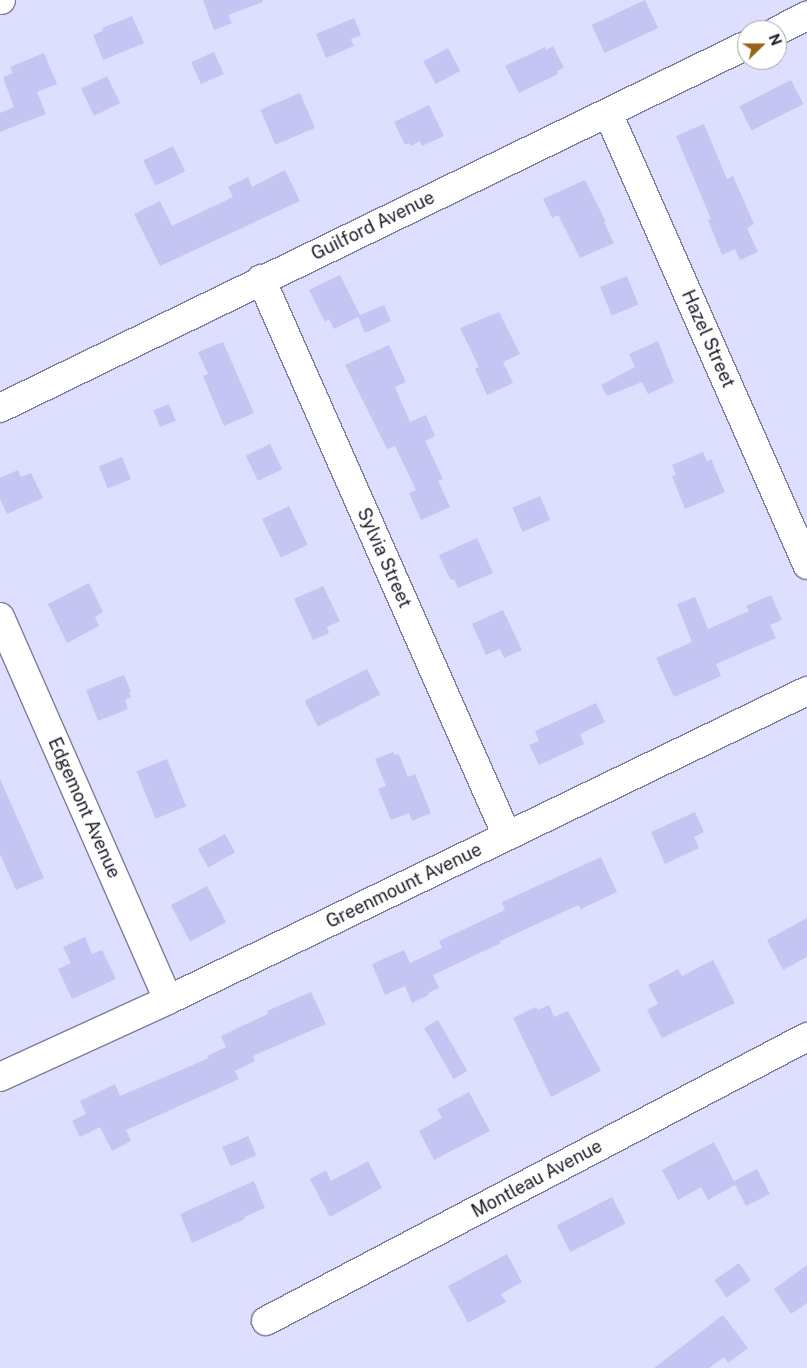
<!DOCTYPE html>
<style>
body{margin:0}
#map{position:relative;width:807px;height:1368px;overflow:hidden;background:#dedefe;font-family:"Public Sans",sans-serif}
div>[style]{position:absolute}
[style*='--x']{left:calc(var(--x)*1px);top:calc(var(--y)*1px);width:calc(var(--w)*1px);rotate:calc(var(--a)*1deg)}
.building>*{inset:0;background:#c5c5f3;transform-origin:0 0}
.roads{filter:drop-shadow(1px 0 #7d7d99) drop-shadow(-1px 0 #7d7d99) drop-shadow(0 1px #7d7d99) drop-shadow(0 -1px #7d7d99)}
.minor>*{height:28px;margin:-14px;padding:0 14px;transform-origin:14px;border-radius:14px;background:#fff}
span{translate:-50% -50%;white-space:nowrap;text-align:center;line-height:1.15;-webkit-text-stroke:4px #fff;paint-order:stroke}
.street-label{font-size:18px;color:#1b1b26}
.north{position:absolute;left:737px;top:20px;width:50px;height:50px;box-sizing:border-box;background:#fff;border:1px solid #a4a4a8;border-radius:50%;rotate:68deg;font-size:14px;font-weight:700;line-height:20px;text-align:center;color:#1b1b26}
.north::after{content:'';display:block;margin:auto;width:18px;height:22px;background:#966616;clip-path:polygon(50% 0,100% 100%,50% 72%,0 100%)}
</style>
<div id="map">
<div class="building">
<div style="clip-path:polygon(203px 0,263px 0,263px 2px,228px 15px,232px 23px,214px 30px)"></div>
<div style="left:645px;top:0;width:31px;height:59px;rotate:65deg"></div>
<div style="clip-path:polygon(132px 16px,144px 43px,103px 60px,93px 35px,103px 31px,102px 28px)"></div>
<div style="clip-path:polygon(354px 18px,361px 35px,351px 39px,354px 46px,326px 58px,316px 34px)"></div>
<div style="clip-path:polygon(553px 46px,564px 68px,557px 71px,558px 74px,519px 93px,505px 66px,545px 47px,546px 50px)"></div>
<div style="left:448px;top:48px;width:26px;height:28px;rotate:62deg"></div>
<div style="left:214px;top:52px;width:24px;height:25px;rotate:66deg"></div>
<div style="clip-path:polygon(44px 53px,57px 84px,37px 92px,46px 114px,0 132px,0 113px,14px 107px,3px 77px,13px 73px,10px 67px)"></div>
<div style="left:107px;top:76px;width:30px;height:29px;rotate:64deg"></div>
<div style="left:791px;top:80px;width:27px;height:58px;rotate:63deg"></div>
<div style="left:300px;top:93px;width:38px;height:43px;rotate:67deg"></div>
<div style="clip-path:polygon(429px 105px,444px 136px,422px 146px,420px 141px,411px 146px,409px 143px,405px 145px,394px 122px)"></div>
<div style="clip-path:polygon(704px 124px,727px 179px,733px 176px,754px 224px,747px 228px,758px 252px,740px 260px,735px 249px,722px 255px,708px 220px,711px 219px,676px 136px)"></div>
<div style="left:173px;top:146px;width:28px;height:33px;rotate:64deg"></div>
<div style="clip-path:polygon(285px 170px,300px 201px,160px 266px,134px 214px,160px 201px,172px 226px,233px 197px,228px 187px,248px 177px,252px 187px)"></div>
<div style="clip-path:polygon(585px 180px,606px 222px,604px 222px,614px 243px,580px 258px,558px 215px,552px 218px,543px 199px)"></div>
<div style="clip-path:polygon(340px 275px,360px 315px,384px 305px,391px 321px,365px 333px,358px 317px,334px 329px,329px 319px,325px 322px,309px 290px)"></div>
<div style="left:627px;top:276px;width:31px;height:29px;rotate:68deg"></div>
<div style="clip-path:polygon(499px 312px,520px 354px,503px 362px,513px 383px,487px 395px,475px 369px,479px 367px,460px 328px)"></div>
<div style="clip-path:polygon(658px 341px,674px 382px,648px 394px,642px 382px,607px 396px,601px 385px,635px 367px,629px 354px)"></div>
<div style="clip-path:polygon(223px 342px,254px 413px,224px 426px,203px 376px,208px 374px,198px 352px)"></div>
<div style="clip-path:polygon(389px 345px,406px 382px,395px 387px,410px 422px,426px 415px,435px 436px,425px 441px,443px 479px,438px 481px,450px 507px,421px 520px,409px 493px,416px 490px,395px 446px,387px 449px,345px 365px)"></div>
<div style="left:169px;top:404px;width:18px;height:17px;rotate:68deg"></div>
<div style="left:270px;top:444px;width:28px;height:27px;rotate:64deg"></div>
<div style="clip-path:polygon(703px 452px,707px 461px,711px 459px,725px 492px,685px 509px,672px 476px,676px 475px,672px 465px)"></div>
<div style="left:122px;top:457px;width:24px;height:25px;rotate:68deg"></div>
<div style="clip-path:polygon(18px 470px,21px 477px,31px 473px,43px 498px,7px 514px,0 499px,0 478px)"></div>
<div style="left:540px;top:496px;width:26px;height:30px;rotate:67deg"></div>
<div style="left:289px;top:506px;width:43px;height:30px;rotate:64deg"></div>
<div style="clip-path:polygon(477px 538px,493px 573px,458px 588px,454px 579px,451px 580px,446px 571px,439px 555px)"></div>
<div style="clip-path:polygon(89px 583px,103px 612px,95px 617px,99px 626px,67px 643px,48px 604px)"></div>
<div style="clip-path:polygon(323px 586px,340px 621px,327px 627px,329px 633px,313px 640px,294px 599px)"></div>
<div style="clip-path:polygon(771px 595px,782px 620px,770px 625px,776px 638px,716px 664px,721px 676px,674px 697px,656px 658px,692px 642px,677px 604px,695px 597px,708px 629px,749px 611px,746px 606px)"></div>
<div style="clip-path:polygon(503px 610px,522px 650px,504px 658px,500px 649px,486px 655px,472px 624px)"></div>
<div style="left:367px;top:669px;width:29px;height:70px;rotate:63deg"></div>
<div style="clip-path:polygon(124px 675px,131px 691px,129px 692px,131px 697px,125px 700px,128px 709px,98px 721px,86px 690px)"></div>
<div style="clip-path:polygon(596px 703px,605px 722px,580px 734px,584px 744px,539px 765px,529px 745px,539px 741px,535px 731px)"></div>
<div style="clip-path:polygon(393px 752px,395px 755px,399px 754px,408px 777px,415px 774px,431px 813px,412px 821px,409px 813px,391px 820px,378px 789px,386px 786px,375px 759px)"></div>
<div style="left:167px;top:759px;width:51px;height:33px;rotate:68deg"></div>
<div style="clip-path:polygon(0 779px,44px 878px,16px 890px,0 854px)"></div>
<div style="clip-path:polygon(695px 812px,704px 832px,694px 837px,699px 848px,665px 864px,651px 832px)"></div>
<div style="left:225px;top:834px;width:21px;height:31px;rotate:61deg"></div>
<div style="clip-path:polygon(601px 857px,617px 892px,581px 909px,578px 905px,500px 941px,501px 943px,433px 975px,439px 988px,428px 993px,429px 995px,412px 1003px,405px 986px,385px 995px,372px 964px,404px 950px,410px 963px,442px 948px,439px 941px,505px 910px,502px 902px)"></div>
<div style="left:207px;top:886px;width:41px;height:41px;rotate:62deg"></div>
<div style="clip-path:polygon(807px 918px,807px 957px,783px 970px,767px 940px)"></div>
<div style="clip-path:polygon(85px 937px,92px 954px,102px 950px,116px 979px,72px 999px,58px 969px,71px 963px,63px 947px)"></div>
<div style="clip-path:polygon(713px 960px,735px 1003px,662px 1038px,647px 1010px,658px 1004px,648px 985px,678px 969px,682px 976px)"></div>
<div style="clip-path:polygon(311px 992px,326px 1024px,253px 1056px,255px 1061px,235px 1071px,239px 1079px,126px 1130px,131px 1141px,112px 1151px,100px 1127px,80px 1137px,72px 1121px,86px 1114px,80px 1101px,115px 1084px,120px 1096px,209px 1058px,207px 1056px,226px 1047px,221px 1036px,268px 1014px,267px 1011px)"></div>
<div style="clip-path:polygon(549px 1005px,554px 1017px,568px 1011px,601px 1071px,551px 1097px,513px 1018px,536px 1007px,538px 1010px)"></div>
<div style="left:438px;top:1020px;width:59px;height:16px;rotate:60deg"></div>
<div style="clip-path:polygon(469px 1092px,490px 1131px,434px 1160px,419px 1131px,442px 1118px,437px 1109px)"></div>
<div style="left:248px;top:1136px;width:21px;height:28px;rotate:67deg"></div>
<div style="clip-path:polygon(714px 1142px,734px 1181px,757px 1169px,770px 1194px,746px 1206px,735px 1185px,708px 1200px,701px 1187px,678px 1200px,662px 1170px)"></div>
<div style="clip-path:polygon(368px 1161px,382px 1188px,330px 1217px,310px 1179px,326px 1170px,331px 1181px)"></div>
<div style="clip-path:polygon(254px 1181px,265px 1208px,244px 1217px,245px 1219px,192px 1243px,180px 1214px)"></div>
<div style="left:612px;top:1197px;width:30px;height:62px;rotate:63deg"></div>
<div style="clip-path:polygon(507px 1254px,522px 1282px,501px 1294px,506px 1302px,468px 1323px,448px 1286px)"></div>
<div style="left:739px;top:1263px;width:21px;height:30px;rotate:55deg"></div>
<div style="clip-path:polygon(807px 1265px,807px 1303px,791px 1314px,774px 1289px)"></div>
<div style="clip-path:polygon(723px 1315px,748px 1348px,728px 1363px,724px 1357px,709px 1368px,654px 1368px)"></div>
</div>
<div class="roads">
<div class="minor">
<div style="--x:0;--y:0;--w:1;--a:0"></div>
<div style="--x:777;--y:31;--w:34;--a:-27"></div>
<div style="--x:608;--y:113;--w:494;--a:66.2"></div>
<div style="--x:261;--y:279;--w:609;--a:66.17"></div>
<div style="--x:0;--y:408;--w:831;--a:-25.92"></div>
<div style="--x:0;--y:617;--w:418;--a:66.3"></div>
<div style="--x:0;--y:1077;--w:185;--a:-24.6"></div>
<div style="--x:168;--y:1000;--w:710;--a:-25.81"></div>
<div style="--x:266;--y:1321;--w:611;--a:-27.7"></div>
</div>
</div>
<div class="street-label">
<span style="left:373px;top:226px;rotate:-26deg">Guilford Avenue</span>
<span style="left:708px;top:339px;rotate:66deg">Hazel Street</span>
<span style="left:384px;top:558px;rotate:66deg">Sylvia Street</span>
<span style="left:84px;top:808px;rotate:66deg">Edgemont Avenue</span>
<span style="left:404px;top:886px;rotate:-26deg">Greenmount Avenue</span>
<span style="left:537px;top:1179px;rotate:-28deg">Montleau Avenue</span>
</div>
<div class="north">N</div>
</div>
